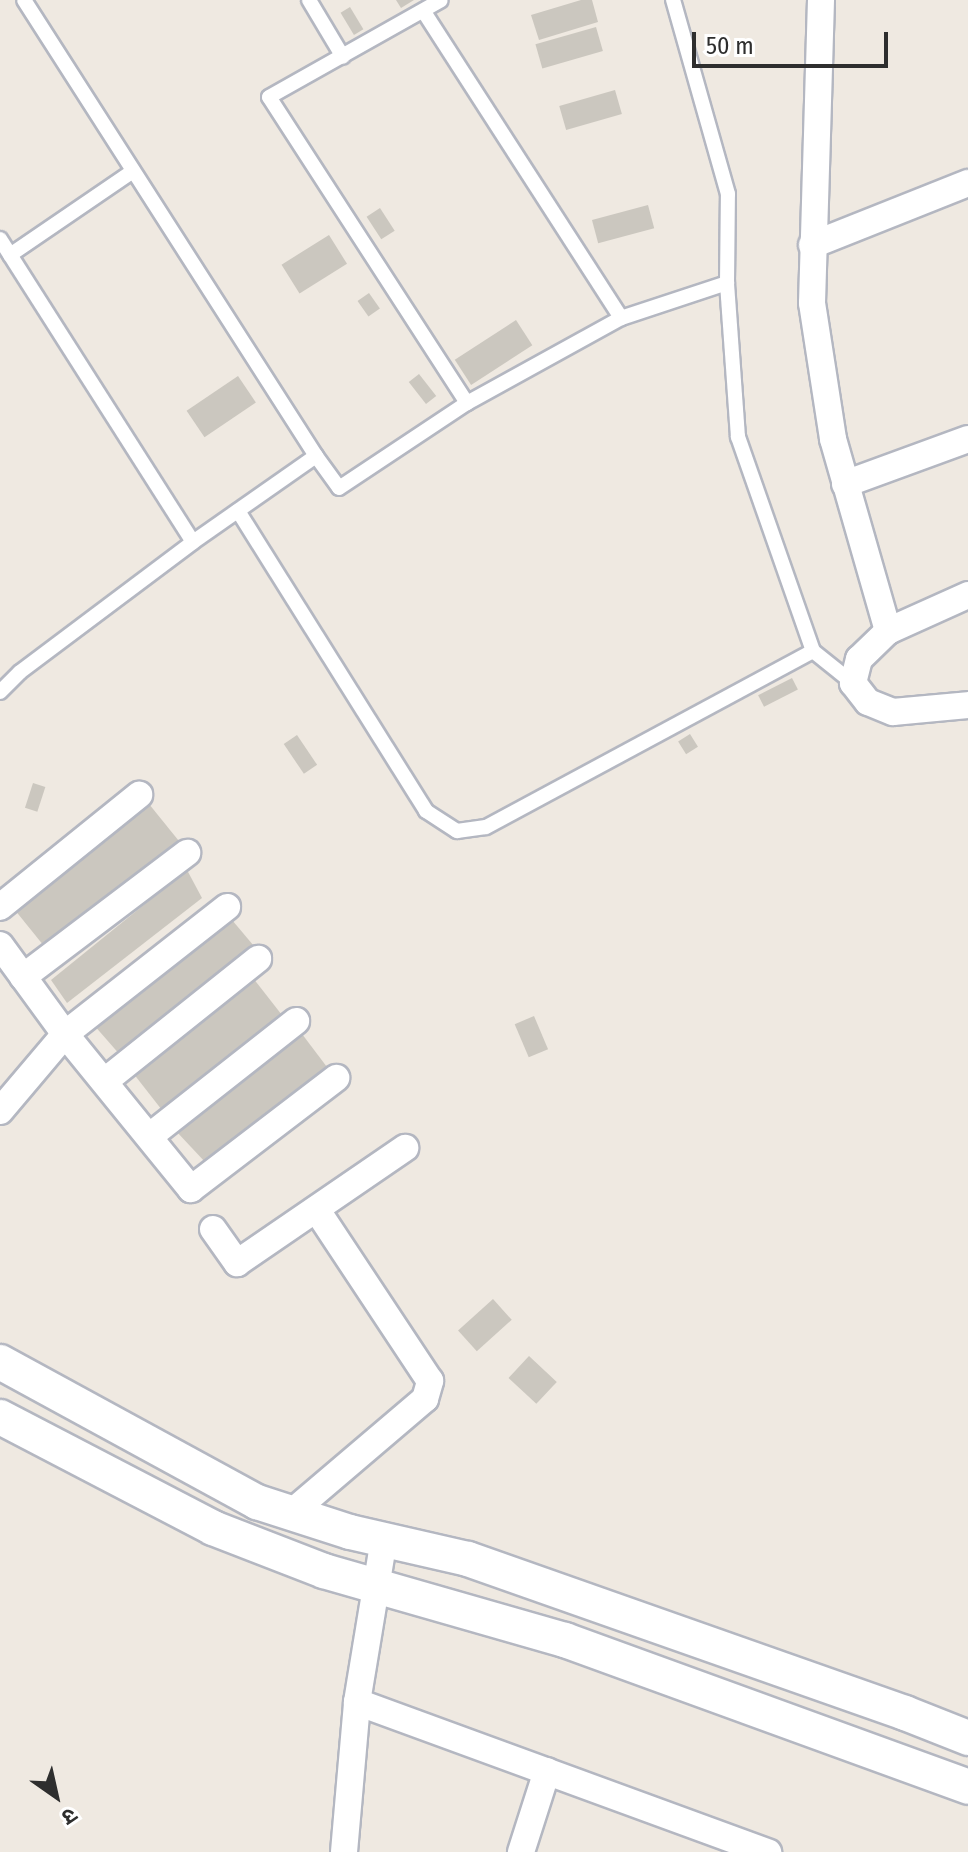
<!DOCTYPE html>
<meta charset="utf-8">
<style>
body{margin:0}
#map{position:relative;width:968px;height:1852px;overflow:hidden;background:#efe9e1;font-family:"Fira Sans Condensed","Noto Sans Devanagari",sans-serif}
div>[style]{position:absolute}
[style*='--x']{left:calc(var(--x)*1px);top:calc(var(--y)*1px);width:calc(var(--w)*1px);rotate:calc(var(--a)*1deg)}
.building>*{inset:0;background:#cbc7bf;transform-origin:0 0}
.roads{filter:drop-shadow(2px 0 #b4b7c1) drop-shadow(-2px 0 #b4b7c1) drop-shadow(0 2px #b4b7c1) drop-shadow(0 -2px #b4b7c1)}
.service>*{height:14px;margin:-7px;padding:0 7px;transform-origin:7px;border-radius:7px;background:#fff}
.minor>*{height:26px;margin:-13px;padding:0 13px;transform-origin:13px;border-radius:13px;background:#fff}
.tertiary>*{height:34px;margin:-17px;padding:0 17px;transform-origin:17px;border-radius:17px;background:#fff}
span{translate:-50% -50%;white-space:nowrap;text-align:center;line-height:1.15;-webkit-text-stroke:6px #fff;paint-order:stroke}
.north{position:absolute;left:16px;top:1756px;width:80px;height:80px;-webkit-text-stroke:6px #fff;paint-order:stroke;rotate:146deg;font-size:22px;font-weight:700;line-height:32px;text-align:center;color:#2e2e2e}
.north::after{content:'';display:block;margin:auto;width:28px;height:36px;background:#2e2e2e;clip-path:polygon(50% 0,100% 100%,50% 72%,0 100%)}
.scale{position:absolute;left:692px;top:32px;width:196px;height:36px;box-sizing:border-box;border:4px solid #2e2e2e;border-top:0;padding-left:10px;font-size:24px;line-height:28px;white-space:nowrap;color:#2e2e2e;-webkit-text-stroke:6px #fff;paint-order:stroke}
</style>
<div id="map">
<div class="building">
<div style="clip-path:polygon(396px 0,414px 0,401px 8px)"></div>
<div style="clip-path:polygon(581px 0,592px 0,598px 22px,539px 40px,531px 15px)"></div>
<div style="left:350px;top:7px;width:26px;height:11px;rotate:59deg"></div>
<div style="left:596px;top:27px;width:25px;height:63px;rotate:74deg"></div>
<div style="left:615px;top:90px;width:25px;height:58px;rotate:74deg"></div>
<div style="left:648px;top:205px;width:24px;height:58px;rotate:75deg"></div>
<div style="left:380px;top:208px;width:27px;height:16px;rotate:57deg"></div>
<div style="left:329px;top:235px;width:34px;height:56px;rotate:58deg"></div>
<div style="left:369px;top:293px;width:19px;height:14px;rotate:55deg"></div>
<div style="left:516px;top:320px;width:30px;height:73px;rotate:57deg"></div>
<div style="left:419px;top:374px;width:28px;height:13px;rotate:52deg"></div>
<div style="left:238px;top:376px;width:32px;height:62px;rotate:56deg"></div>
<div style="left:792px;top:678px;width:13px;height:38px;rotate:63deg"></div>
<div style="left:690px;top:734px;width:15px;height:14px;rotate:58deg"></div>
<div style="left:297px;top:735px;width:36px;height:16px;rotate:56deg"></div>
<div style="left:33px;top:783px;width:13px;height:26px;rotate:18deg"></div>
<div style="left:149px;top:804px;width:53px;height:171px;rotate:51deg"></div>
<div style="clip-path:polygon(187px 870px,202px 898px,67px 1003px,51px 980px)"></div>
<div style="clip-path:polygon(227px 914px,259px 952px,121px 1056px,93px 1024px)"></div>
<div style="left:253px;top:978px;width:53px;height:153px;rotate:52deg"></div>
<div style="left:534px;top:1016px;width:36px;height:21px;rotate:67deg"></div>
<div style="clip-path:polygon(299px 1030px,330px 1071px,206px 1163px,176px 1131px)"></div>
<div style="left:493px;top:1299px;width:28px;height:47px;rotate:48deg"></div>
<div style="left:529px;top:1356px;width:38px;height:30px;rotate:43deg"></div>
</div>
<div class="roads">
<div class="service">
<div style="--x:309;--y:0;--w:66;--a:59.2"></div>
<div style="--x:424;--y:12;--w:364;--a:57.2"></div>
<div style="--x:621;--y:318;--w:112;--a:-18.3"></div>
<div style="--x:727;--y:283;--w:89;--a:-89.4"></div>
<div style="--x:728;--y:194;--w:202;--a:-105.8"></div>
<div style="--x:0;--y:239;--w:359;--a:57.5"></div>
<div style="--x:193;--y:542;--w:150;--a:-35"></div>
<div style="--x:316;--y:456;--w:541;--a:-122.63"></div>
<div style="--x:10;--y:255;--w:149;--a:-34.3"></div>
<div style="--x:467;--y:403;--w:176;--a:-28.9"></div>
<div style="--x:316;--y:456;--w:39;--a:54"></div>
<div style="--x:339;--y:488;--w:154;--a:-33.6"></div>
<div style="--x:467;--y:403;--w:364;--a:-122.9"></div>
<div style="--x:269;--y:97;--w:197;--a:-29.4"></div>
<div style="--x:238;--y:511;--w:354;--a:57.9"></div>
<div style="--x:426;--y:811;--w:37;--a:33"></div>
<div style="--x:457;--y:831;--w:29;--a:-8"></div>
<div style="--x:486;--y:827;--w:371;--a:-28.3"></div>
<div style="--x:813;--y:651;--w:227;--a:-109.3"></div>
<div style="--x:738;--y:437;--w:154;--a:-94.1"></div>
<div style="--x:813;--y:651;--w:51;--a:38.7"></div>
<div style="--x:0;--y:692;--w:28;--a:-45"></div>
<div style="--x:20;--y:672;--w:216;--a:-36.9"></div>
</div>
<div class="minor">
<div style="--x:821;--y:0;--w:303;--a:91.7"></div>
<div style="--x:812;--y:303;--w:138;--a:81.2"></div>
<div style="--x:833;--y:439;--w:200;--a:74"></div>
<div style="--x:812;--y:245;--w:168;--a:-21.7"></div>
<div style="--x:845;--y:484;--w:131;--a:-20.1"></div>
<div style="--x:968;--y:595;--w:88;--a:155.8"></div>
<div style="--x:888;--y:631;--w:40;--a:136"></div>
<div style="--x:859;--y:659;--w:25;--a:104"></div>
<div style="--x:853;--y:683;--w:24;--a:52"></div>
<div style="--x:868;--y:702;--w:27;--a:22"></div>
<div style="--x:893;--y:712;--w:75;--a:-5.3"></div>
<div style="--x:0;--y:907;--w:179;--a:-38.9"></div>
<div style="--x:0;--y:945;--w:110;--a:53.9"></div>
<div style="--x:65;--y:1034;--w:200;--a:50.9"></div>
<div style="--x:191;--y:1189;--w:183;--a:-37.4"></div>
<div style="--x:23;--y:977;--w:206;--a:-37.1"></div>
<div style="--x:105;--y:1081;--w:196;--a:-38.6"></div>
<div style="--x:0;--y:1111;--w:101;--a:-49.8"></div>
<div style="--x:65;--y:1034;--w:206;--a:-38.1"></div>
<div style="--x:150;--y:1136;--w:186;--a:-38.2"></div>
<div style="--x:213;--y:1229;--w:42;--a:54.8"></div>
<div style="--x:237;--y:1263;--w:204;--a:-34.4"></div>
<div style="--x:291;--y:1513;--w:176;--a:-40.4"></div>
<div style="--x:425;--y:1399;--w:19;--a:-74"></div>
<div style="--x:430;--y:1381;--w:206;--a:-123.5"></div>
<div style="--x:357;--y:1702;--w:438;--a:20.1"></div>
<div style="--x:344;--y:1852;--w:151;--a:-85"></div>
<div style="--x:357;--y:1702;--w:165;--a:-80.6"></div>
<div style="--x:521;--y:1852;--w:85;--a:-72.2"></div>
</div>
<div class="tertiary">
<div style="--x:0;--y:1362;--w:293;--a:28.6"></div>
<div style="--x:257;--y:1502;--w:98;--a:17.9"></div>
<div style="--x:350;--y:1532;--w:121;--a:12.9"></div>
<div style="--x:468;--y:1559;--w:463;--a:19.4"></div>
<div style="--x:905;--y:1713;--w:68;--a:21.6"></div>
<div style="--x:0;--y:1417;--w:240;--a:27.5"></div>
<div style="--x:213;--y:1528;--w:119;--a:21.2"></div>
<div style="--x:324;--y:1571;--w:251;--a:16"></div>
<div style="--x:565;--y:1640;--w:429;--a:20"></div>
</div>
</div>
<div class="north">उ</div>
<div class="scale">50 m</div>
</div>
